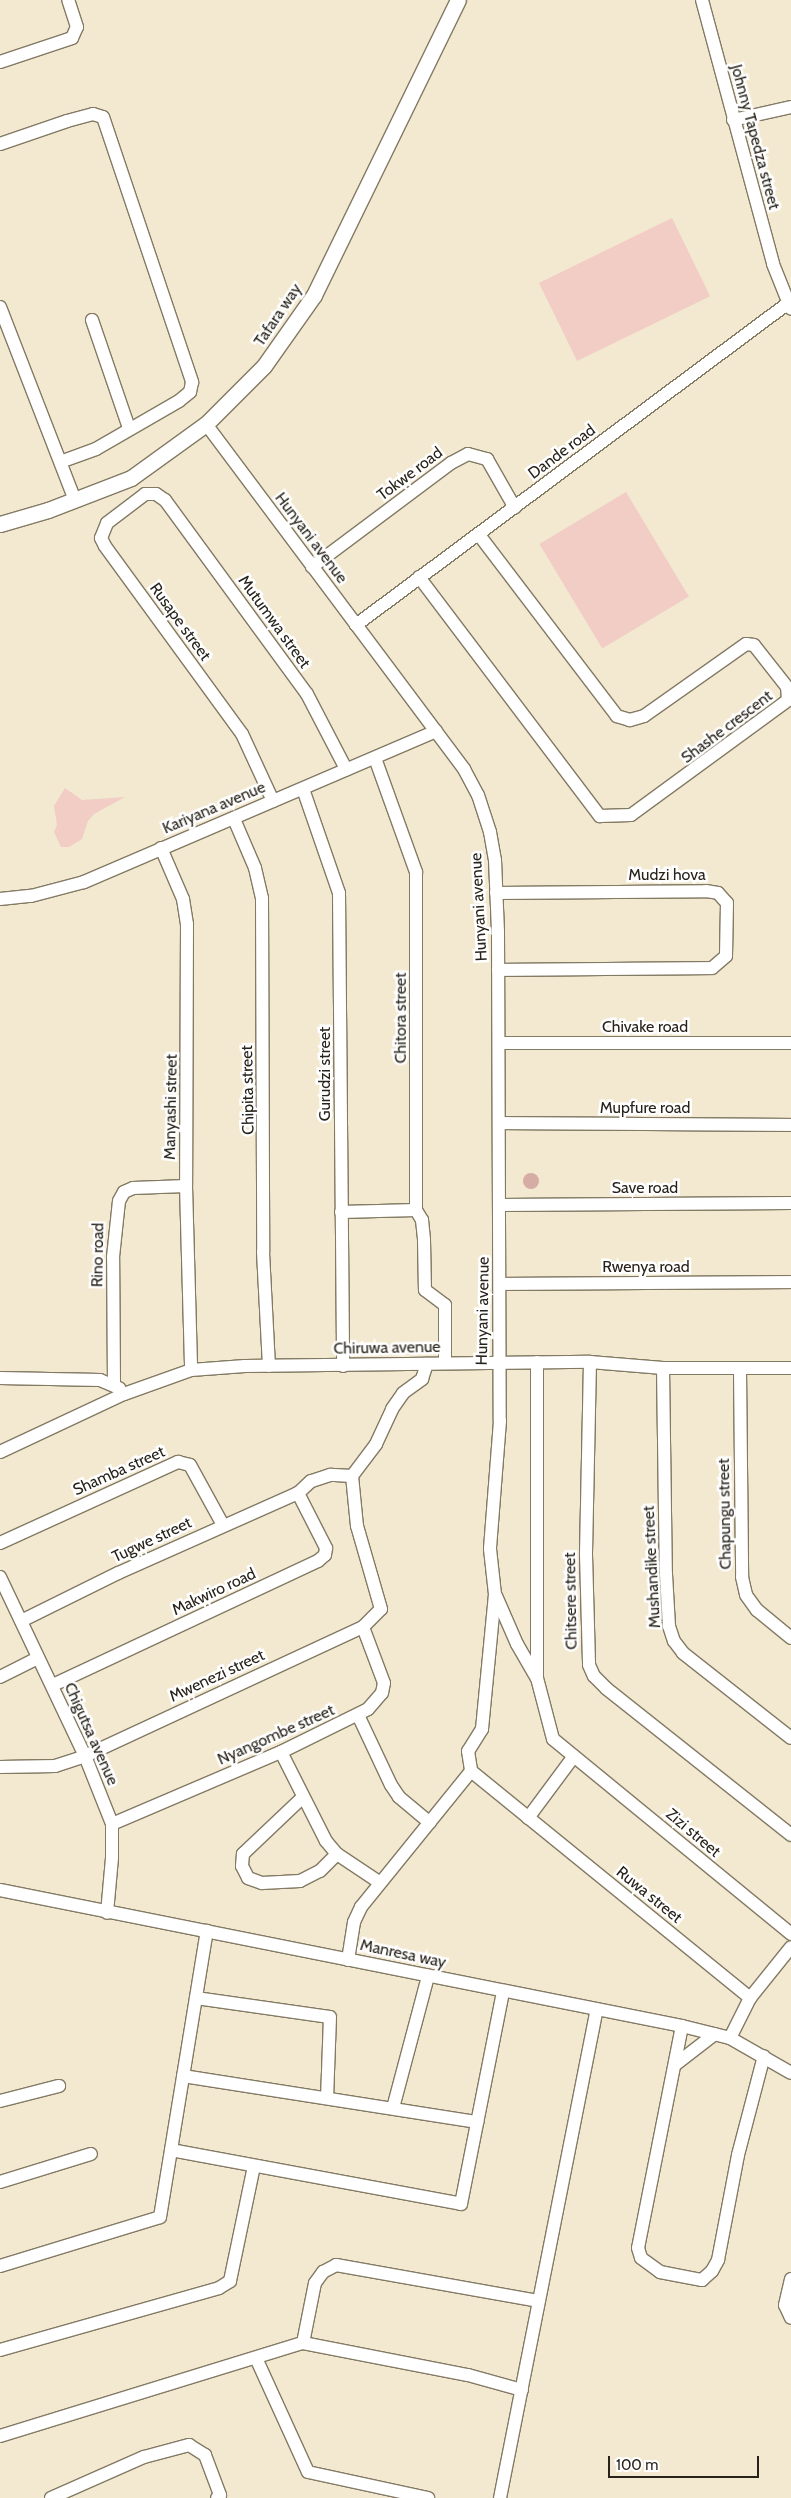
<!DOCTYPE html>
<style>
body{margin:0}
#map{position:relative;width:791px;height:2498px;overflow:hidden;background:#f3e8d0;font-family:Cabin,sans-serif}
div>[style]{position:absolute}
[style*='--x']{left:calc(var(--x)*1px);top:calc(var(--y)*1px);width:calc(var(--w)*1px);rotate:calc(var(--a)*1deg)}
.green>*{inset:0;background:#f1cdc5;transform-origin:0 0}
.forest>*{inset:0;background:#d6ada4}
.round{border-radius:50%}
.roads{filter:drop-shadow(1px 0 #837a64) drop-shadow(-1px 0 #837a64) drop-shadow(0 1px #837a64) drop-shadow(0 -1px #837a64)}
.minor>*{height:12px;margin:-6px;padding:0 6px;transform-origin:6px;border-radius:6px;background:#fff}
.tertiary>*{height:15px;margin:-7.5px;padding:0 7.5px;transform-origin:7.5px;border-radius:7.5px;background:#fff}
span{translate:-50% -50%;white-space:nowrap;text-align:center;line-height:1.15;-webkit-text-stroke:5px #fff;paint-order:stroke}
.street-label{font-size:16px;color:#27231a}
.scale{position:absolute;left:608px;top:2456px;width:151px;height:22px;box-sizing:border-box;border:2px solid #27231a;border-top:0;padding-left:6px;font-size:15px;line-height:18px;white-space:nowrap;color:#27231a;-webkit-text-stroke:4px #fff;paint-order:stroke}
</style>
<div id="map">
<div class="green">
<div style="left:672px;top:218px;width:87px;height:148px;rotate:64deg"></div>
<div style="left:626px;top:492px;width:122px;height:101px;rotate:59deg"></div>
<div style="clip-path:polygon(65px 788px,82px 800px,125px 797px,94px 814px,88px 821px,82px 839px,69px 847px,61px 847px,54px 832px,57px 825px,54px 806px)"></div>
</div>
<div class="forest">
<div class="round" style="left:523px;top:1173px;width:16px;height:16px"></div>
</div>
<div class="roads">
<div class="minor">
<div style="--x:702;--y:0;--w:273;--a:74.9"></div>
<div style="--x:773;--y:264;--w:48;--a:68.2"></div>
<div style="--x:0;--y:62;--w:76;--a:-18.4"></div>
<div style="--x:72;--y:38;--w:12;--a:-66"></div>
<div style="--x:77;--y:27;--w:28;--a:-108"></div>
<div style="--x:733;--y:120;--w:59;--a:-12.6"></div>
<div style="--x:0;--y:144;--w:71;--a:-18.9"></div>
<div style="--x:67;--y:121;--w:27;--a:-15"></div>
<div style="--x:93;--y:114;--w:10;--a:17"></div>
<div style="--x:103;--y:117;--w:280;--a:71.4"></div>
<div style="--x:192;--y:382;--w:10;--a:101"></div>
<div style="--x:190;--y:392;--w:14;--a:141"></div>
<div style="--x:179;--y:401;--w:96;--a:150"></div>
<div style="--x:96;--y:449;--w:37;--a:160"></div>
<div style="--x:0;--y:307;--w:207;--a:68.8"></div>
<div style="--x:92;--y:320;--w:114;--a:71.1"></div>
<div style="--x:206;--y:424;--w:431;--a:53.2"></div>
<div style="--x:464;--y:769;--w:30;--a:62"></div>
<div style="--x:478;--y:795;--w:39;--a:72"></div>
<div style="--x:490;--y:832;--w:28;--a:80"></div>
<div style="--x:495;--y:860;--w:72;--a:87.6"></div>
<div style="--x:498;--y:932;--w:489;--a:89.8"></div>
<div style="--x:500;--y:1421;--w:128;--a:94.5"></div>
<div style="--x:490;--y:1549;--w:45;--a:83.7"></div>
<div style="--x:495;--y:1594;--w:136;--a:95.5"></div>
<div style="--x:482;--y:1729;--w:26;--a:122"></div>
<div style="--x:468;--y:1751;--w:20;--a:81"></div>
<div style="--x:312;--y:567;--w:174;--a:-36.8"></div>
<div style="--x:451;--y:463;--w:19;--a:-28"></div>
<div style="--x:468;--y:454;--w:20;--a:15"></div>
<div style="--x:487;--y:459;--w:56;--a:60.3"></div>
<div style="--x:419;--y:577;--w:300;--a:52.9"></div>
<div style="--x:600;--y:816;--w:31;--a:-2"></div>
<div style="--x:631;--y:815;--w:195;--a:-36.2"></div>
<div style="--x:788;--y:700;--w:13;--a:-94"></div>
<div style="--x:787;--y:687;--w:53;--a:-128.2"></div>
<div style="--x:754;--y:645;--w:8;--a:-173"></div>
<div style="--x:746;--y:644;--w:125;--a:144.8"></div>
<div style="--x:644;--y:716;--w:15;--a:164"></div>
<div style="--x:630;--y:720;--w:14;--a:-163"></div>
<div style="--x:617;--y:716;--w:228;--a:-127.3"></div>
<div style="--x:356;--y:625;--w:537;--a:-36.68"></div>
<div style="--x:303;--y:789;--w:110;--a:70.9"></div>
<div style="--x:339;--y:893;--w:473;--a:89.5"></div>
<div style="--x:273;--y:801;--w:74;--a:-114.8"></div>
<div style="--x:242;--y:734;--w:233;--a:-126.1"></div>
<div style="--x:105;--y:546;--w:9;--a:-117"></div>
<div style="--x:101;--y:538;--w:16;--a:-68"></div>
<div style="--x:107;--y:523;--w:48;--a:-37.3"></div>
<div style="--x:145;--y:494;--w:11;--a:0"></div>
<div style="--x:156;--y:494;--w:11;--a:34"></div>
<div style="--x:165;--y:500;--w:240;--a:53.8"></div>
<div style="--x:307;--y:694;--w:85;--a:62.5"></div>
<div style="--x:234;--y:819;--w:53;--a:66.8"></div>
<div style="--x:255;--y:868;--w:31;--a:77"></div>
<div style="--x:262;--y:898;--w:354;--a:89.8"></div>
<div style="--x:263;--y:1252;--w:114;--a:87"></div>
<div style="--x:161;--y:848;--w:56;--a:66.7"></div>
<div style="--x:183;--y:899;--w:25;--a:81"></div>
<div style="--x:187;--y:924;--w:262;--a:90.2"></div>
<div style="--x:186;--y:1186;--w:184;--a:88.4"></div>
<div style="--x:496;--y:893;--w:210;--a:-0.5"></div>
<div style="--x:706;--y:891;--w:12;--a:9"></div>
<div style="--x:718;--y:893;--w:13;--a:48"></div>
<div style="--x:727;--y:903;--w:53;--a:91.1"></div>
<div style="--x:726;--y:956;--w:18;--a:139"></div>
<div style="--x:712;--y:968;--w:214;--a:179.5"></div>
<div style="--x:0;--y:899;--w:31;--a:-6"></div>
<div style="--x:31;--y:896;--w:55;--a:-14.8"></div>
<div style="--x:84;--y:882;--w:383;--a:-23.2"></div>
<div style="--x:499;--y:1043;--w:292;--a:0"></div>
<div style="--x:500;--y:1123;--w:291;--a:0.4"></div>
<div style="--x:500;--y:1205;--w:291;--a:-0.4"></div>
<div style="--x:416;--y:1210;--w:12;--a:59"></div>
<div style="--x:422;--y:1220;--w:20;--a:84"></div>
<div style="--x:424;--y:1240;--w:50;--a:88.9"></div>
<div style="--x:425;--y:1290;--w:25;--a:37"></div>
<div style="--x:445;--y:1305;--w:58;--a:90"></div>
<div style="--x:341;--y:1212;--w:75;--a:-1.5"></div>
<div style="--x:416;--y:1210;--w:338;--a:-90"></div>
<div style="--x:416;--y:872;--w:121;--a:-109.8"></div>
<div style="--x:501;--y:1284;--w:290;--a:-0.4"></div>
<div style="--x:537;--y:1362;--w:316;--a:90"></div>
<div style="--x:590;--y:1362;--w:193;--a:91.2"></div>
<div style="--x:586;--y:1555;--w:110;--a:88.4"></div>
<div style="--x:589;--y:1665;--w:12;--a:66"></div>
<div style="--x:594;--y:1676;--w:18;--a:45"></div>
<div style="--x:607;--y:1689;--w:235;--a:38.4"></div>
<div style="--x:663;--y:1368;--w:206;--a:89.2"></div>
<div style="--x:666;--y:1574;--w:52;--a:86.7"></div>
<div style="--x:669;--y:1626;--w:16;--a:72"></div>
<div style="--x:674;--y:1641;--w:15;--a:53"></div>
<div style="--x:683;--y:1653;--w:137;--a:38.2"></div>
<div style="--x:740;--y:1370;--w:207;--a:89.4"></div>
<div style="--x:742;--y:1577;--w:18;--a:77"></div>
<div style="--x:746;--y:1595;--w:19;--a:54"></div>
<div style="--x:757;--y:1610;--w:44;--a:39.5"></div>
<div style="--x:0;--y:1378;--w:100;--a:1.1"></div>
<div style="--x:100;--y:1380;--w:21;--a:23"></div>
<div style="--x:114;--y:1385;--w:128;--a:-90.4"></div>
<div style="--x:113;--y:1257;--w:56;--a:-83.9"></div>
<div style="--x:119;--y:1201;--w:10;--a:-61"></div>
<div style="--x:124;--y:1192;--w:10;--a:-24"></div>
<div style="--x:133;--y:1188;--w:53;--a:-2.2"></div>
<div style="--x:0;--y:1452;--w:137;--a:-25.1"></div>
<div style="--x:124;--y:1394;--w:71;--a:-19.7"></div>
<div style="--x:191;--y:1370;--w:54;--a:-4.2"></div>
<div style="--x:245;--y:1366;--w:345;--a:-0.7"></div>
<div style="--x:590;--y:1362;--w:73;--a:4.7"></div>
<div style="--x:663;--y:1368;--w:128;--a:0"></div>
<div style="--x:352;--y:1476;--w:40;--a:-53"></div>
<div style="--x:376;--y:1444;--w:38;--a:-65"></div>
<div style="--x:392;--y:1409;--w:19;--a:-55"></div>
<div style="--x:403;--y:1393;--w:24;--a:-36"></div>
<div style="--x:422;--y:1379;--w:16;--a:-72"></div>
<div style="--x:0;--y:1543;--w:196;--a:-24.5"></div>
<div style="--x:178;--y:1462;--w:12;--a:14"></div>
<div style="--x:190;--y:1465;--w:68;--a:61.2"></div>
<div style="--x:0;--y:1577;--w:198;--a:64.6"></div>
<div style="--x:85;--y:1756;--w:73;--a:68.3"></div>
<div style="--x:112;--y:1824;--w:34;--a:90"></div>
<div style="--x:112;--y:1858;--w:55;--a:95.2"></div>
<div style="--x:496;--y:1596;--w:52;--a:66.4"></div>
<div style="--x:517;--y:1644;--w:39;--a:60"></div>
<div style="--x:537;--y:1678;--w:63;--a:75.3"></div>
<div style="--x:553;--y:1739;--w:308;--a:39.3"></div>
<div style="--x:0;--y:1677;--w:42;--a:-26.6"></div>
<div style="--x:53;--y:1685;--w:293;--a:-25.1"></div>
<div style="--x:318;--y:1561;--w:9;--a:-41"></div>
<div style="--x:325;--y:1555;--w:7;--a:-82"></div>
<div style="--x:326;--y:1548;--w:62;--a:-117"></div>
<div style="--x:358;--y:1715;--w:77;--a:64.8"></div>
<div style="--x:391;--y:1785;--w:14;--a:56"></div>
<div style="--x:399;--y:1797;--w:40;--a:40"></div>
<div style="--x:281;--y:1752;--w:100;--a:63.2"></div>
<div style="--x:326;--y:1841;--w:17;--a:50"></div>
<div style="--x:337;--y:1854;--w:50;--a:33.7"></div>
<div style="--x:0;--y:1767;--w:55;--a:-1"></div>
<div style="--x:55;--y:1766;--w:32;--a:-18"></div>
<div style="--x:85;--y:1756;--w:306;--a:-24.9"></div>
<div style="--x:363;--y:1627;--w:25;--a:-45"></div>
<div style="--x:381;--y:1609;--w:86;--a:-106.1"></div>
<div style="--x:357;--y:1526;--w:50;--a:-95.7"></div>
<div style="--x:352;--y:1476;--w:22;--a:-177"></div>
<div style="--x:330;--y:1475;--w:20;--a:162"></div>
<div style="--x:311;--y:1481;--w:18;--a:137"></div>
<div style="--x:298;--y:1493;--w:197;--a:156"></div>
<div style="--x:118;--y:1573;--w:108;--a:153.7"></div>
<div style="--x:303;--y:1797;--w:83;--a:136.5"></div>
<div style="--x:243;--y:1854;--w:12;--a:95"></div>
<div style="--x:242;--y:1866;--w:13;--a:63"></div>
<div style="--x:248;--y:1878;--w:15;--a:20"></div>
<div style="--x:262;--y:1883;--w:38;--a:-3"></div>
<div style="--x:300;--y:1881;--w:22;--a:-27"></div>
<div style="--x:320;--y:1871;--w:24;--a:-45"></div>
<div style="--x:528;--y:1818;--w:77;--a:-53.4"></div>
<div style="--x:112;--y:1824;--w:184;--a:-23.1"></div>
<div style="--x:281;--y:1752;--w:97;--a:-26.3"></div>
<div style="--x:368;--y:1709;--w:21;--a:-49"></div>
<div style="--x:382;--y:1693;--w:10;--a:-79"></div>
<div style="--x:384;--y:1683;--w:60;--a:-110.6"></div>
<div style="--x:0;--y:1890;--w:695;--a:11.28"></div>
<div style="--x:682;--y:2026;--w:49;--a:14"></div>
<div style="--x:730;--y:2038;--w:70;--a:29.8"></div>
<div style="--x:348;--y:1960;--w:38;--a:-81"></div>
<div style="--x:354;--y:1922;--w:17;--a:-65"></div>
<div style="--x:361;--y:1907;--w:175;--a:-51"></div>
<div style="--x:471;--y:1771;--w:360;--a:39.1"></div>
<div style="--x:196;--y:1998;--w:135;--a:8.1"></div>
<div style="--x:330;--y:2017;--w:80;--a:92.1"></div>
<div style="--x:682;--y:2026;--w:226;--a:101.2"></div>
<div style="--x:638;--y:2248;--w:10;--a:73"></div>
<div style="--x:641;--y:2258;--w:24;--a:36"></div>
<div style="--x:660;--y:2272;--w:43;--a:10.8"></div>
<div style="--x:702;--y:2280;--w:13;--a:-42"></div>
<div style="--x:712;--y:2271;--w:13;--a:-61"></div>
<div style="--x:718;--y:2260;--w:107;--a:-79.2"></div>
<div style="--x:738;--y:2155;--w:102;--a:-75.3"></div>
<div style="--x:730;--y:2038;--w:45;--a:-63.4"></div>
<div style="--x:750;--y:1998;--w:65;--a:-51.2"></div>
<div style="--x:676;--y:2064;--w:49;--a:-37.6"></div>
<div style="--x:183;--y:2076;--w:298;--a:8.9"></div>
<div style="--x:0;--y:2101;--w:61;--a:-14.3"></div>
<div style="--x:393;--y:2108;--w:137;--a:-75.1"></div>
<div style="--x:171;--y:2150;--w:295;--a:10.5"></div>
<div style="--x:461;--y:2204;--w:217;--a:-78.8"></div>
<div style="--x:0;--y:2182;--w:95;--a:-17.1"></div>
<div style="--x:0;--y:2266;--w:167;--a:-17"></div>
<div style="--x:160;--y:2217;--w:290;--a:-80.7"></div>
<div style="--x:791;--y:2279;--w:27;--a:103"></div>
<div style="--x:785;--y:2305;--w:14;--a:65"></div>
<div style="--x:303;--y:2343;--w:61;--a:-78.7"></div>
<div style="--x:315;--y:2283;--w:14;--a:-54"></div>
<div style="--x:323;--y:2272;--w:15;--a:-28"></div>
<div style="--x:336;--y:2265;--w:205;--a:10.1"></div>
<div style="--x:0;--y:2350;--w:228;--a:-15.8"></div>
<div style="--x:219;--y:2288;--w:13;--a:-32"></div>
<div style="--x:230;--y:2281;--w:117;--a:-78.2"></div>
<div style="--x:256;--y:2358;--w:125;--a:65.5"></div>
<div style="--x:308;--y:2472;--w:123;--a:12.2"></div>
<div style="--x:0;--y:2436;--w:317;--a:-17.1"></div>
<div style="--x:303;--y:2343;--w:168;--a:11"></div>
<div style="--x:468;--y:2375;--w:56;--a:15.5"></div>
<div style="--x:51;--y:2498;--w:102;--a:-23.8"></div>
<div style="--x:144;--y:2457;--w:47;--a:-14.9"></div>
<div style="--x:189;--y:2445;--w:19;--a:32"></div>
<div style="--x:205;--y:2455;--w:43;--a:69.4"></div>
<div style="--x:220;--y:2495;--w:4;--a:135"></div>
<div style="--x:500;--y:2498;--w:498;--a:-78.8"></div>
</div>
<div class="tertiary">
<div style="--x:0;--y:524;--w:50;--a:-16.3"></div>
<div style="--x:48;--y:510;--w:89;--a:-21.1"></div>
<div style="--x:131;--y:478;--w:92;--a:-35.8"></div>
<div style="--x:206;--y:424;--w:82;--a:-45"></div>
<div style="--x:264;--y:366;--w:87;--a:-54.8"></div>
<div style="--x:314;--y:295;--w:328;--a:-64"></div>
</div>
</div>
<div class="street-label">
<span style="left:755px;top:137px;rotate:75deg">Johnny Tapedza street</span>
<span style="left:278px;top:315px;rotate:-56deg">Tafara way</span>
<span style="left:562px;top:452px;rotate:-37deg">Dande road</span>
<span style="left:410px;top:474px;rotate:-37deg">Tokwe road</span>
<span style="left:311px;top:538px;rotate:53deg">Hunyani avenue</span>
<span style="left:180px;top:622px;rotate:54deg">Rusape street</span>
<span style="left:274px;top:622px;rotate:54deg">Mutumwa street</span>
<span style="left:727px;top:727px;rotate:-37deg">Shashe crescent</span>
<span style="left:214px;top:808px;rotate:-23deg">Kariyana avenue</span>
<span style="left:667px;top:875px">Mudzi hova</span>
<span style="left:479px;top:907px;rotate:-93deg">Hunyani avenue</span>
<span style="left:401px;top:1018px;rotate:-90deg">Chitora street</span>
<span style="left:645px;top:1027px">Chivake road</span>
<span style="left:325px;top:1074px;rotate:-90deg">Gurudzi street</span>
<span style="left:248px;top:1090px;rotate:-91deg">Chipita street</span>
<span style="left:171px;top:1107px;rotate:-89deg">Manyashi street</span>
<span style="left:645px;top:1108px">Mupfure road</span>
<span style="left:645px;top:1188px">Save road</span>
<span style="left:98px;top:1255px;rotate:-89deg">Rino road</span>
<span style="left:646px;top:1267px">Rwenya road</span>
<span style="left:483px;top:1311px;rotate:-89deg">Hunyani avenue</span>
<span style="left:387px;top:1348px;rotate:-1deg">Chiruwa avenue</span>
<span style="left:119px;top:1471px;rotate:-24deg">Shamba street</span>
<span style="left:725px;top:1514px;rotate:-91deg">Chapungu street</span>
<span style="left:152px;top:1540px;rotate:-25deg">Tugwe street</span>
<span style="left:652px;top:1567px;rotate:-93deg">Mushandike street</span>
<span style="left:214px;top:1592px;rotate:-25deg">Makwiro road</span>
<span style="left:571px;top:1601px;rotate:-91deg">Chitsere street</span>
<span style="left:217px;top:1676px;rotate:-25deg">Mwenezi street</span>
<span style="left:91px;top:1734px;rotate:66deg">Chigutsa avenue</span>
<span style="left:276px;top:1735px;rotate:-24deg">Nyangombe street</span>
<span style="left:693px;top:1833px;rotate:40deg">Zizi street</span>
<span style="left:649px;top:1895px;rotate:39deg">Ruwa street</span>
<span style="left:403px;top:1954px;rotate:12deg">Manresa way</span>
</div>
<div class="scale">100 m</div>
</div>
